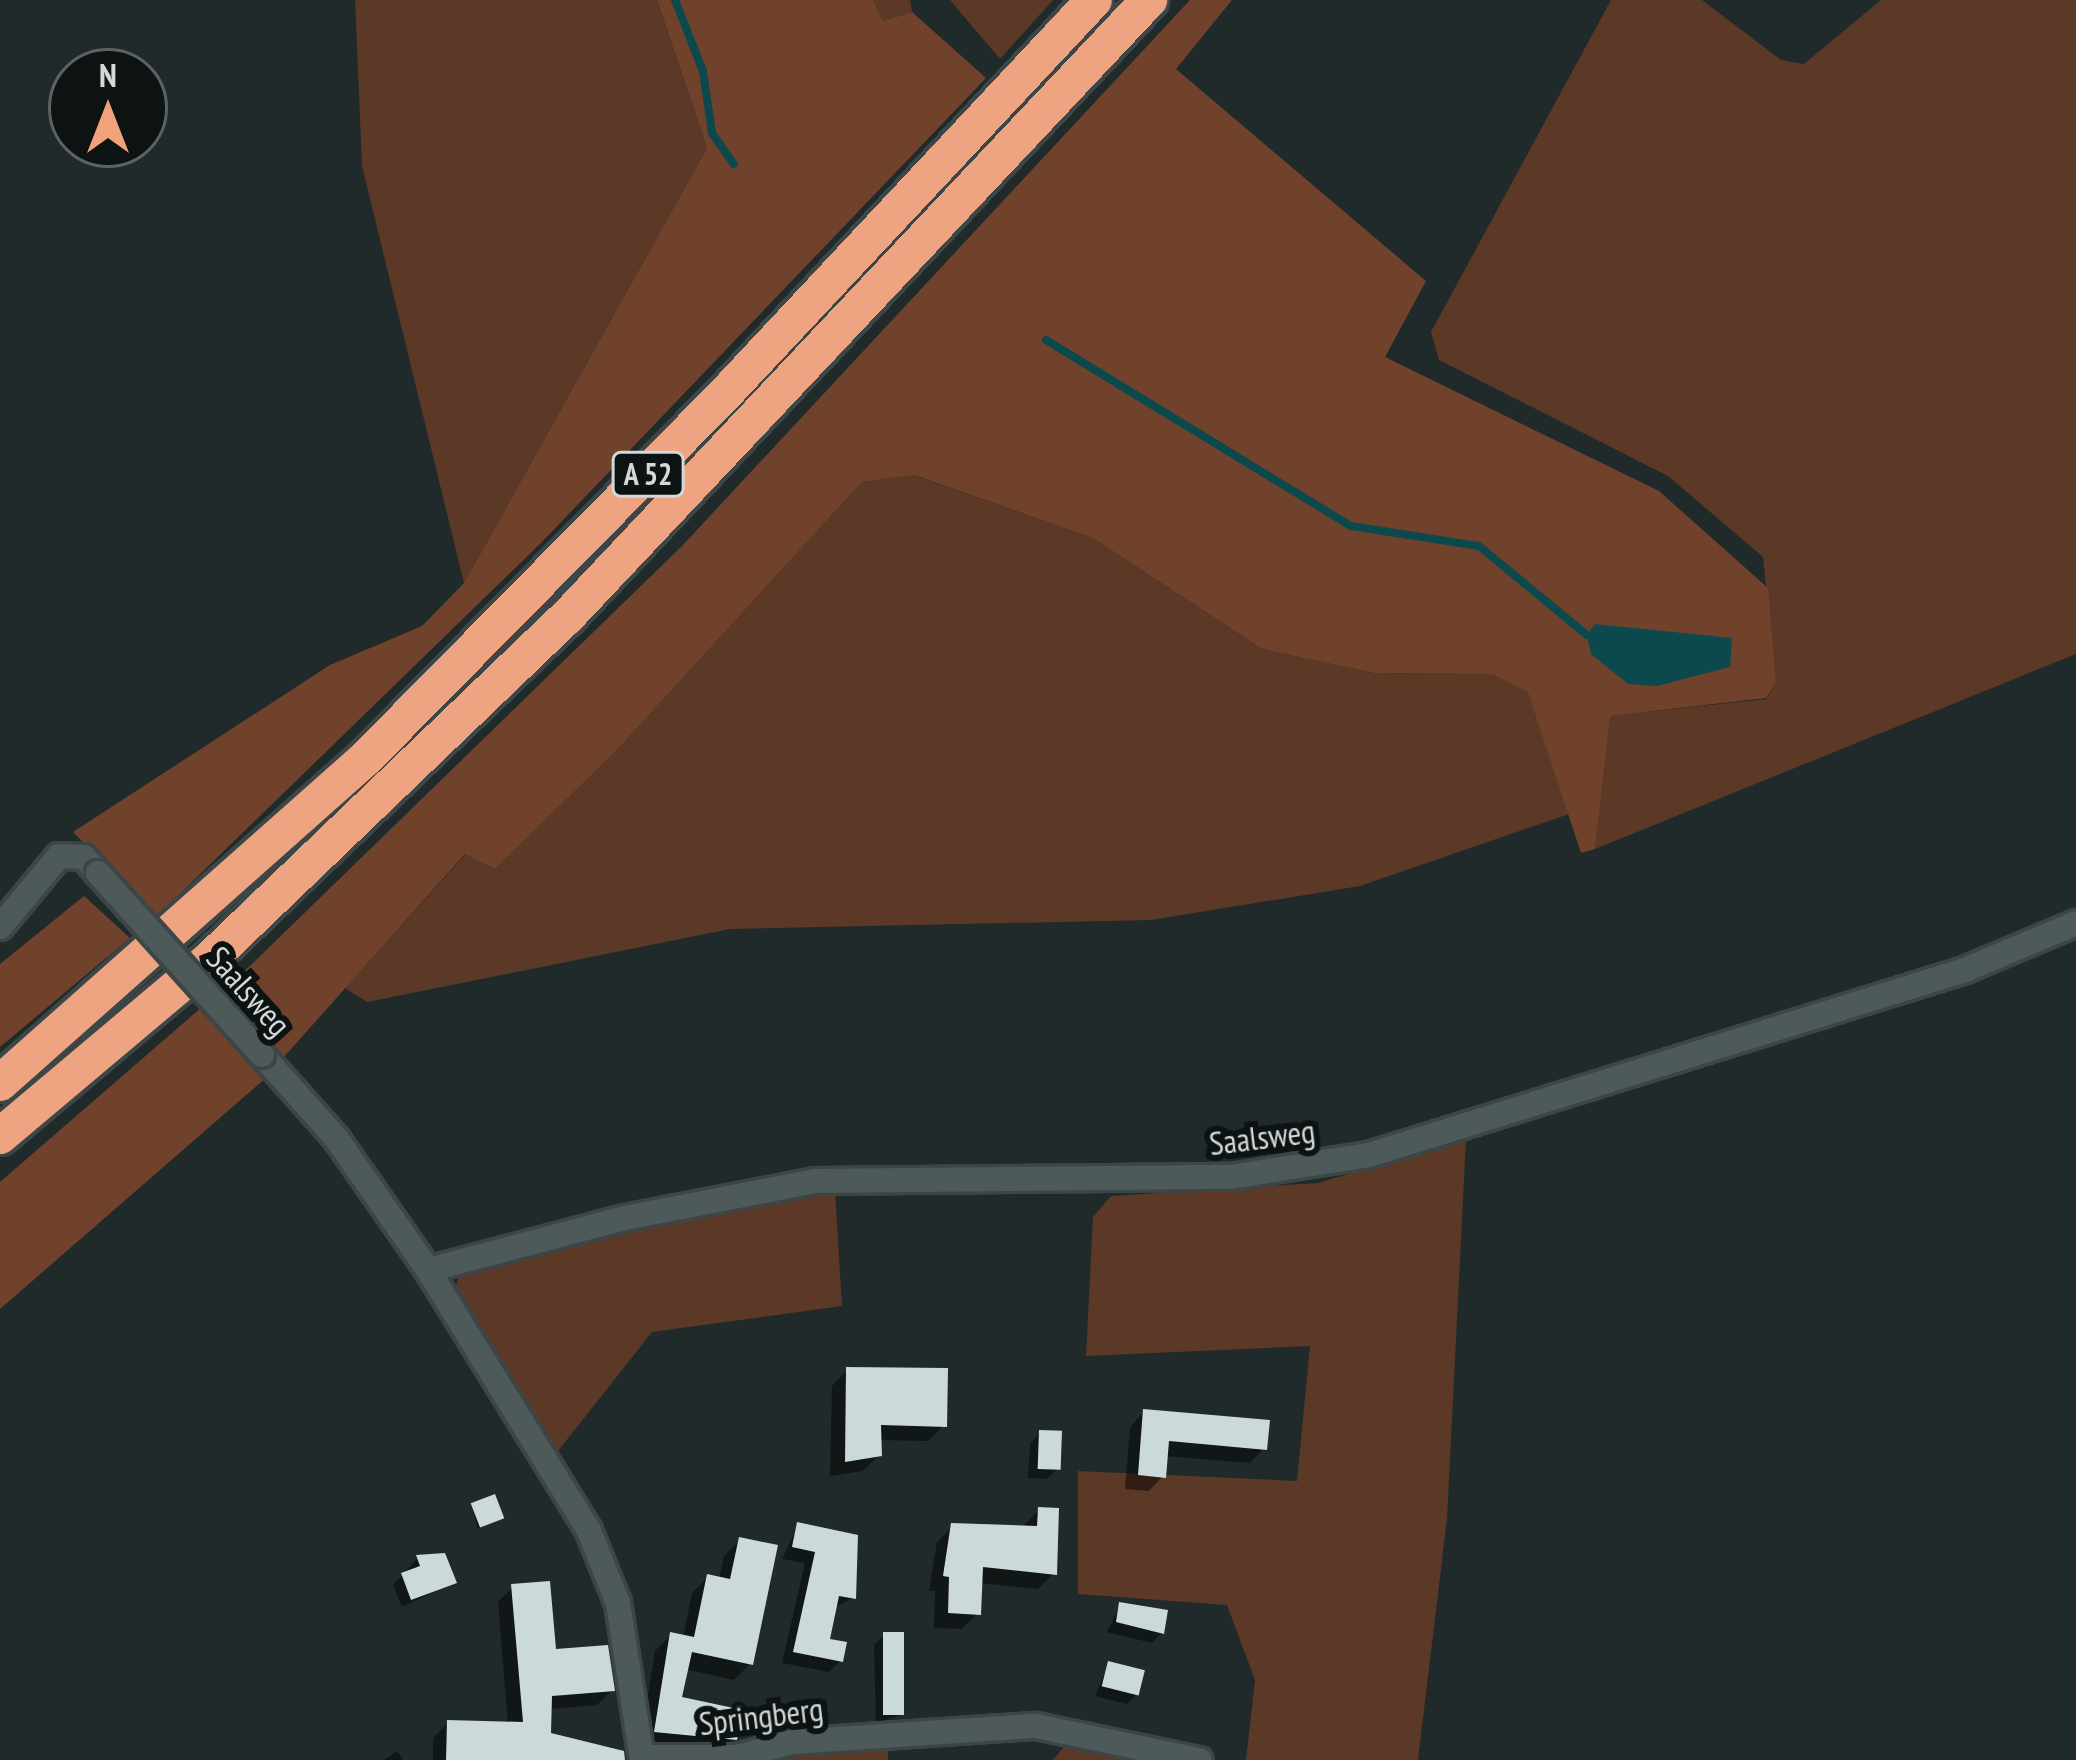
<!DOCTYPE html>
<style>
body{margin:0}
#map{position:relative;width:2076px;height:1760px;overflow:hidden;background:#202a2b;font-family:"PT Sans Narrow",sans-serif}
div>[style]{position:absolute}
[style*='--x']{left:calc(var(--x)*1px);top:calc(var(--y)*1px);width:calc(var(--w)*1px);rotate:calc(var(--a)*1deg)}
.green>*{inset:0;background:#5c3826}
.forest>*{inset:0;background:#71422b}
.water>*{inset:0;background:#0b494d}
.shadow>*{inset:0;background:#0007}
.stream>*{height:8px;margin:-4px;padding:0 4px;transform-origin:4px;border-radius:4px;background:#0b494d}
.building>*{inset:0;background:#cbd9da;transform-origin:0 0}
.roads{filter:drop-shadow(3px 0 #3d4647) drop-shadow(-3px 0 #3d4647) drop-shadow(0 3px #3d4647) drop-shadow(0 -3px #3d4647)}
.minor>*{height:24px;margin:-12px;padding:0 12px;transform-origin:12px;border-radius:12px;background:#4e5a5a}
.motorway>*{height:36px;margin:-18px;padding:0 18px;transform-origin:18px;border-radius:18px;background:#eea480}
.bridges{filter:drop-shadow(3px 0 #3d4647) drop-shadow(-3px 0 #3d4647) drop-shadow(0 3px #3d4647) drop-shadow(0 -3px #3d4647)}
.minor-bridge>*{height:24px;margin:-12px;padding:0 12px;transform-origin:12px;border-radius:12px;background:#4e5a5a}
span{translate:-50% -50%;white-space:nowrap;text-align:center;line-height:1.15;-webkit-text-stroke:12px #0d1212;paint-order:stroke}
.shield-label span{padding:3px 9px;background:#0d1212;border:3px solid;border-radius:9px;-webkit-text-stroke-width:0}
.shield-label{font-size:30px;color:#d2d9d9;font-weight:700}
.street-label{font-size:33px;color:#d2d9d9}
.north{position:absolute;left:48px;top:48px;width:120px;height:120px;box-sizing:border-box;background:#0d1212;border:3px solid #5c6262;border-radius:50%;rotate:0deg;font-size:33px;font-weight:700;line-height:48px;text-align:center;color:#d2d9d9}
.north::after{content:'';display:block;margin:auto;width:42px;height:54px;background:#f1a27b;clip-path:polygon(50% 0,100% 100%,50% 72%,0 100%)}
</style>
<div id="map">
<div class="green">
<div style="clip-path:polygon(355px 0,657px 0,707px 148px,464px 583px,362px 166px)"></div>
<div style="clip-path:polygon(873px 0,910px 0,912px 12px,883px 21px)"></div>
<div style="clip-path:polygon(950px 0,1053px 0,1000px 59px)"></div>
<div style="clip-path:polygon(1611px 0,1702px 0,1781px 60px,1804px 64px,1881px 0,2076px 0,2076px 654px,1595px 849px,1609px 716px,1766px 699px,1776px 683px,1763px 557px,1668px 476px,1439px 360px,1431px 332px)"></div>
<div style="clip-path:polygon(913px 475px,1093px 538px,1262px 649px,1374px 673px,1492px 674px,1529px 692px,1569px 814px,1360px 886px,1151px 920px,730px 929px,367px 1002px,345px 988px,466px 854px,495px 869px,616px 751px,862px 482px)"></div>
<div style="clip-path:polygon(1466px 1139px,1447px 1519px,1418px 1760px,1246px 1760px,1255px 1680px,1227px 1605px,1078px 1594px,1078px 1471px,1297px 1481px,1310px 1346px,1086px 1356px,1093px 1217px,1111px 1196px,1318px 1183px)"></div>
<div style="clip-path:polygon(835px 1191px,842px 1306px,652px 1332px,558px 1451px,454px 1291px,459px 1276px,619px 1232px)"></div>
<div style="clip-path:polygon(888px 1740px,888px 1760px,743px 1760px)"></div>
<div style="clip-path:polygon(1068px 1742px,1147px 1760px,1053px 1760px)"></div>
</div>
<div class="forest">
<div style="clip-path:polygon(657px 0,873px 0,883px 21px,912px 12px,986px 78px,542px 542px,157px 916px,73px 832px,330px 665px,422px 626px,464px 583px,707px 148px)"></div>
<div style="clip-path:polygon(1190px 0,1232px 0,1176px 69px,1426px 281px,1385px 357px,1659px 491px,1768px 588px,1776px 683px,1766px 698px,1610px 716px,1595px 849px,1581px 853px,1528px 692px,1492px 674px,1374px 673px,1262px 649px,1093px 538px,914px 475px,862px 482px,616px 751px,495px 869px,465px 854px,283px 1058px,222px 993px,682px 546px)"></div>
<div style="clip-path:polygon(84px 896px,130px 938px,0 1047px,0 964px)"></div>
<div style="clip-path:polygon(202px 1007px,267px 1077px,0 1309px,0 1182px)"></div>
</div>
<div class="water">
<div style="clip-path:polygon(1595px 624px,1732px 638px,1730px 667px,1657px 686px,1628px 684px,1591px 654px,1587px 635px)"></div>
</div>
<div class="shadow">
<div style="clip-path:polygon(847px 1370px,944px 1425px,928px 1441px,878px 1440px,879px 1455px,863px 1471px,830px 1476px,832px 1386px)"></div>
<div style="clip-path:polygon(1144px 1412px,1264px 1448px,1250px 1463px,1165px 1456px,1163px 1476px,1149px 1491px,1125px 1489px,1130px 1427px)"></div>
<div style="clip-path:polygon(1040px 1433px,1057px 1469px,1047px 1479px,1028px 1478px,1030px 1443px)"></div>
<div style="clip-path:polygon(473px 1506px,501px 1518px,477px 1529px)"></div>
<div style="clip-path:polygon(1039px 1510px,1054px 1573px,1038px 1589px,979px 1583px,978px 1613px,962px 1629px,934px 1628px,935px 1591px,929px 1591px,937px 1542px,953px 1526px,1023px 1526px)"></div>
<div style="clip-path:polygon(798px 1525px,853px 1598px,833px 1608px,826px 1641px,841px 1660px,829px 1672px,782px 1663px,805px 1563px,782px 1559px)"></div>
<div style="clip-path:polygon(740px 1540px,750px 1664px,734px 1680px,685px 1669px,679px 1699px,734px 1738px,718px 1754px,640px 1747px,655px 1651px,671px 1635px,683px 1638px,692px 1593px,708px 1577px,719px 1580px,724px 1556px)"></div>
<div style="clip-path:polygon(418px 1558px,454px 1582px,402px 1607px,393px 1585px)"></div>
<div style="clip-path:polygon(513px 1587px,553px 1652px,612px 1690px,597px 1705px,549px 1709px,548px 1735px,620px 1760px,433px 1760px,433px 1738px,448px 1723px,508px 1725px,498px 1602px)"></div>
<div style="clip-path:polygon(1120px 1605px,1162px 1633px,1152px 1643px,1107px 1632px)"></div>
<div style="clip-path:polygon(884px 1635px,903px 1714px,876px 1724px,874px 1645px)"></div>
<div style="clip-path:polygon(1109px 1664px,1137px 1694px,1127px 1704px,1095px 1696px)"></div>
<div style="clip-path:polygon(397px 1751px,403px 1760px,384px 1760px)"></div>
</div>
<div class="stream">
<div style="--x:675;--y:0;--w:76;--a:68.5"></div>
<div style="--x:703;--y:71;--w:63;--a:81.7"></div>
<div style="--x:712;--y:133;--w:38;--a:55"></div>
<div style="--x:1046;--y:340;--w:357;--a:31.4"></div>
<div style="--x:1351;--y:526;--w:130;--a:8.9"></div>
<div style="--x:1479;--y:546;--w:140;--a:39.5"></div>
</div>
<div class="building">
<div style="clip-path:polygon(846px 1367px,948px 1368px,947px 1427px,881px 1425px,882px 1456px,845px 1462px)"></div>
<div style="clip-path:polygon(1143px 1409px,1270px 1420px,1267px 1450px,1169px 1441px,1166px 1478px,1138px 1475px)"></div>
<div style="left:1039px;top:1430px;width:23px;height:39px;rotate:2deg"></div>
<div style="left:495px;top:1494px;width:26px;height:26px;rotate:69deg"></div>
<div style="clip-path:polygon(1038px 1507px,1059px 1508px,1057px 1575px,983px 1567px,981px 1615px,948px 1613px,949px 1577px,943px 1576px,951px 1523px,1037px 1526px)"></div>
<div style="clip-path:polygon(797px 1522px,858px 1535px,856px 1599px,839px 1596px,830px 1639px,847px 1642px,843px 1662px,793px 1652px,815px 1552px,792px 1547px)"></div>
<div style="clip-path:polygon(739px 1537px,778px 1545px,753px 1665px,692px 1652px,682px 1697px,743px 1710px,737px 1740px,654px 1732px,670px 1632px,694px 1637px,707px 1574px,730px 1579px)"></div>
<div style="clip-path:polygon(445px 1553px,457px 1583px,411px 1600px,401px 1573px,420px 1566px,416px 1555px)"></div>
<div style="clip-path:polygon(550px 1581px,556px 1649px,608px 1645px,615px 1691px,552px 1696px,551px 1733px,624px 1751px,625px 1760px,446px 1760px,447px 1720px,523px 1722px,511px 1584px)"></div>
<div style="clip-path:polygon(1119px 1602px,1168px 1610px,1164px 1634px,1116px 1622px)"></div>
<div style="left:883px;top:1632px;width:21px;height:83px"></div>
<div style="left:1108px;top:1661px;width:38px;height:26px;rotate:14deg"></div>
</div>
<div class="roads">
<div class="minor">
<div style="--x:0;--y:927;--w:92;--a:-50.3"></div>
<div style="--x:59;--y:856;--w:25;--a:2"></div>
<div style="--x:84;--y:857;--w:21;--a:49"></div>
<div style="--x:262;--y:1055;--w:111;--a:48.3"></div>
<div style="--x:336;--y:1138;--w:161;--a:55.1"></div>
<div style="--x:428;--y:1270;--w:307;--a:58.3"></div>
<div style="--x:589;--y:1531;--w:78;--a:68.1"></div>
<div style="--x:618;--y:1603;--w:159;--a:81.3"></div>
<div style="--x:428;--y:1270;--w:204;--a:-14.8"></div>
<div style="--x:625;--y:1218;--w:194;--a:-11"></div>
<div style="--x:815;--y:1181;--w:416;--a:-0.6"></div>
<div style="--x:1231;--y:1177;--w:140;--a:-9.1"></div>
<div style="--x:1369;--y:1155;--w:624;--a:-17.24"></div>
<div style="--x:1965;--y:970;--w:121;--a:-22.9"></div>
<div style="--x:642;--y:1757;--w:95;--a:0"></div>
<div style="--x:737;--y:1757;--w:57;--a:-15.3"></div>
<div style="--x:792;--y:1742;--w:245;--a:-3.8"></div>
<div style="--x:1036;--y:1726;--w:167;--a:11.8"></div>
</div>
<div class="motorway">
<div style="--x:0;--y:1083;--w:492;--a:-41.6"></div>
<div style="--x:368;--y:756;--w:507;--a:-45.4"></div>
<div style="--x:724;--y:395;--w:541;--a:-46.87"></div>
<div style="--x:0;--y:1136;--w:275;--a:-40.1"></div>
<div style="--x:210;--y:959;--w:493;--a:-43.8"></div>
<div style="--x:566;--y:618;--w:850;--a:-46.67"></div>
</div>
</div>
<div class="bridges">
<div class="minor-bridge">
<div style="--x:98;--y:873;--w:245;--a:48"></div>
</div>
</div>
<div class="shield-label">
<span style="left:648px;top:474px">A 52</span>
</div>
<div class="street-label">
<span style="left:249px;top:991px;rotate:48deg">Saalsweg</span>
<span style="left:1262px;top:1137px;rotate:-7deg">Saalsweg</span>
<span style="left:761px;top:1716px;rotate:-7deg">Springberg</span>
</div>
<div class="north">N</div>
</div>
